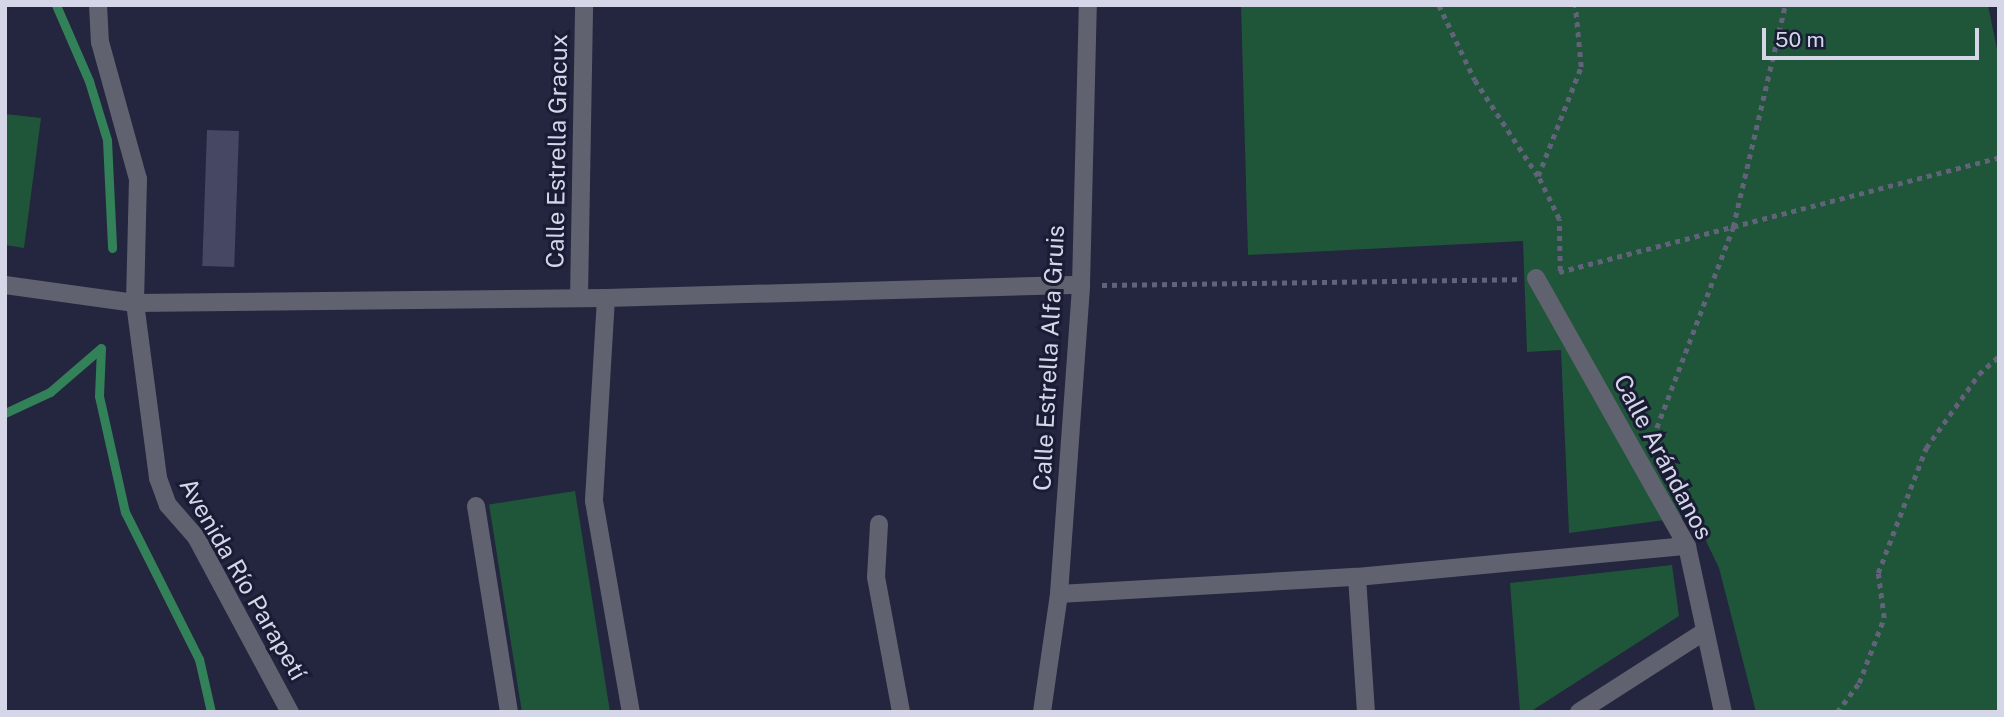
<!DOCTYPE html>
<meta charset="utf-8">
<style>
body{margin:0}
#map{position:relative;width:2004px;height:717px;overflow:hidden;background:#24253f;font-family:"Public Sans",sans-serif}
div>[style]{position:absolute}
[style*='--x']{left:calc(var(--x)*1px);top:calc(var(--y)*1px);width:calc(var(--w)*1px);rotate:calc(var(--a)*1deg)}
.green>*{inset:0;background:#1f5538;transform-origin:0 0}
.stream>*{height:9px;margin:-4.5px;padding:0 4.5px;transform-origin:4.5px;border-radius:4.5px;background:#328158}
.building>*{inset:0;background:#454763;transform-origin:0 0}
.path>*{height:4.5px;margin-top:-2.25px;transform-origin:0;background:repeating-linear-gradient(90deg,#62637a 0 5px,transparent 0 10px)}
.minor>*{height:18px;margin:-9px;padding:0 9px;transform-origin:9px;border-radius:9px;background:#60626f}
span{translate:-50% -50%;white-space:nowrap;text-align:center;line-height:1.15;-webkit-text-stroke:6px #1a1b34;paint-order:stroke}
.street-label{font-size:24px;color:#d5d7e9}
.frame{position:absolute;inset:0;border:7px solid #d5d7e9;pointer-events:none}
.scale{position:absolute;left:1762px;top:28px;width:217px;height:32px;box-sizing:border-box;border:4px solid #d5d7e9;border-top:0;padding-left:9px;font-size:21px;line-height:24px;white-space:nowrap;color:#d5d7e9;-webkit-text-stroke:5px #1a1b34;paint-order:stroke}
</style>
<div id="map">
<div class="green">
<div style="clip-path:polygon(1241px 5px,1988px 5px,1999px 59px,1999px 712px,1756px 712px,1719px 568px,1694px 516px,1569px 533px,1561px 350px,1527px 352px,1523px 241px,1248px 255px)"></div>
<div style="clip-path:polygon(5px 114px,41px 118px,24px 248px,5px 245px)"></div>
<div style="left:575px;top:491px;width:224px;height:87px;rotate:81deg"></div>
<div style="clip-path:polygon(1672px 565px,1679px 616px,1530px 712px,1520px 712px,1510px 583px)"></div>
</div>
<div class="stream">
<div style="--x:56;--y:5;--w:83;--a:66.5"></div>
<div style="--x:89;--y:81;--w:62;--a:73"></div>
<div style="--x:107;--y:140;--w:108;--a:87.3"></div>
<div style="--x:101;--y:348;--w:48;--a:92.4"></div>
<div style="--x:99;--y:396;--w:119;--a:77.4"></div>
<div style="--x:125;--y:512;--w:165;--a:63.3"></div>
<div style="--x:199;--y:659;--w:54;--a:77.2"></div>
<div style="--x:5;--y:413;--w:50;--a:-25"></div>
<div style="--x:50;--y:392;--w:67;--a:-40.8"></div>
</div>
<div class="building">
<div style="left:207px;top:130px;width:32px;height:136px;rotate:2deg"></div>
</div>
<div class="path">
<div style="--x:1439;--y:5;--w:83;--a:64.4"></div>
<div style="--x:1475;--y:80;--w:115;--a:56.7"></div>
<div style="--x:1560;--y:271;--w:52;--a:-91.1"></div>
<div style="--x:1559;--y:219;--w:48;--a:-116"></div>
<div style="--x:1538;--y:176;--w:117;--a:-68.5"></div>
<div style="--x:1581;--y:67;--w:62;--a:-95.5"></div>
<div style="--x:1559;--y:272;--w:455;--a:-14.6"></div>
<div style="--x:1102;--y:285;--w:415;--a:-0.8"></div>
<div style="--x:1653;--y:437;--w:225;--a:-69.1"></div>
<div style="--x:1733;--y:227;--w:228;--a:-76.8"></div>
<div style="--x:1837;--y:712;--w:36;--a:-53"></div>
<div style="--x:1859;--y:683;--w:70;--a:-69"></div>
<div style="--x:1884;--y:618;--w:45;--a:-97.6"></div>
<div style="--x:1878;--y:573;--w:134;--a:-69"></div>
<div style="--x:1926;--y:448;--w:91;--a:-54.4"></div>
<div style="--x:1979;--y:374;--w:27;--a:-42"></div>
</div>
<div class="minor">
<div style="--x:98;--y:5;--w:37;--a:87"></div>
<div style="--x:100;--y:42;--w:142;--a:74.5"></div>
<div style="--x:138;--y:179;--w:124;--a:91.4"></div>
<div style="--x:135;--y:303;--w:177;--a:82.5"></div>
<div style="--x:158;--y:478;--w:29;--a:70"></div>
<div style="--x:168;--y:505;--w:43;--a:48.8"></div>
<div style="--x:196;--y:537;--w:199;--a:61.8"></div>
<div style="--x:1536;--y:278;--w:308;--a:60.6"></div>
<div style="--x:1687;--y:546;--w:170;--a:77.8"></div>
<div style="--x:5;--y:285;--w:131;--a:7.9"></div>
<div style="--x:135;--y:303;--w:471;--a:-0.6"></div>
<div style="--x:606;--y:298;--w:475;--a:-1.6"></div>
<div style="--x:579;--y:298;--w:293;--a:-89"></div>
<div style="--x:606;--y:298;--w:203;--a:93.4"></div>
<div style="--x:594;--y:501;--w:214;--a:80.1"></div>
<div style="--x:476;--y:506;--w:209;--a:80.9"></div>
<div style="--x:879;--y:524;--w:53;--a:93.2"></div>
<div style="--x:876;--y:577;--w:137;--a:79.5"></div>
<div style="--x:1357;--y:577;--w:135;--a:86.2"></div>
<div style="--x:1059;--y:594;--w:298;--a:-3.3"></div>
<div style="--x:1357;--y:577;--w:331;--a:-5.4"></div>
<div style="--x:1042;--y:712;--w:119;--a:-81.8"></div>
<div style="--x:1059;--y:594;--w:310;--a:-85.9"></div>
<div style="--x:1081;--y:285;--w:280;--a:-88.6"></div>
<div style="--x:1579;--y:712;--w:150;--a:-32.7"></div>
</div>
<div class="street-label">
<span style="left:557px;top:151px;rotate:-89deg">Calle Estrella Gracux</span>
<span style="left:1049px;top:358px;rotate:-87deg">Calle Estrella Alfa Gruis</span>
<span style="left:1663px;top:457px;rotate:62deg">Calle Arándanos</span>
<span style="left:243px;top:579px;rotate:60deg">Avenida Río Parapetí</span>
</div>
<div class="frame"></div>
<div class="scale">50 m</div>
</div>
